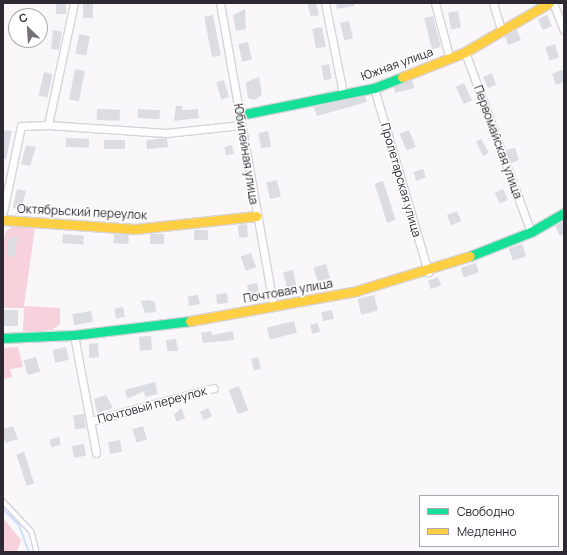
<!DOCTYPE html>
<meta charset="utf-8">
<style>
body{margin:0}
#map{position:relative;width:567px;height:555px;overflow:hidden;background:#f9f7fa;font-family:Manrope,sans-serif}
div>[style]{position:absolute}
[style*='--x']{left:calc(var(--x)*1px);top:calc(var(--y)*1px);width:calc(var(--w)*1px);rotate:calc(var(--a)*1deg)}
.green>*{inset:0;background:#f7d1db}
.stream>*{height:2px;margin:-1px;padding:0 1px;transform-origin:1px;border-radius:1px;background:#cadefd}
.building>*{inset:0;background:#dcdce3;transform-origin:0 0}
.roads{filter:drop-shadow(1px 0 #d7d3da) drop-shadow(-1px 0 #d7d3da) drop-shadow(0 1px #d7d3da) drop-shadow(0 -1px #d7d3da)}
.lane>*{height:3.5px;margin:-1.75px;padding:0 1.75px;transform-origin:1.75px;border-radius:1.75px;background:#fefefe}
.street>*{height:7px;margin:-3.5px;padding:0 3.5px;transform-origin:3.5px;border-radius:3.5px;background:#fefefe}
.fast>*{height:9px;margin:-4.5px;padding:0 4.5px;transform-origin:4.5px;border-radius:4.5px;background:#16e098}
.slow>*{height:9px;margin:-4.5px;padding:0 4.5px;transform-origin:4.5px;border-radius:4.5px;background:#ffcf43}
span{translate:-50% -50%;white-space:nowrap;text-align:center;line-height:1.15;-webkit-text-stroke:3px #fff;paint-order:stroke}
.street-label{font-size:12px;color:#2e2832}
.frame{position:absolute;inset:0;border:4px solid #2e2832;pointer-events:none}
.legend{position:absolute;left:419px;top:495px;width:140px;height:52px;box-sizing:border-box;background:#fff;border:1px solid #aba9ad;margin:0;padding:5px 7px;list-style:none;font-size:12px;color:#2e2832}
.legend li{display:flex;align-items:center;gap:8px;height:20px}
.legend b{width:20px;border:1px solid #aba9ad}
.north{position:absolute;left:8px;top:8px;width:40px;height:40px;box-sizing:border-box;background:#fff;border:1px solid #aba9ad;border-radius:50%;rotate:335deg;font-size:11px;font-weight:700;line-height:16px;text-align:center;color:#2e2832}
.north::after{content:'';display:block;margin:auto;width:14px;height:18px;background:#757078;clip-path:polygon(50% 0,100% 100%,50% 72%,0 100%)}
</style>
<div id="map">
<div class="green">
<div style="clip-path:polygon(13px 226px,35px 227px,24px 306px,60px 308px,60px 324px,52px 330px,23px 333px,24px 308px,3px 308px,3px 245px,6px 231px)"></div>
<div style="clip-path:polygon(18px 347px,23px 367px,10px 369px,12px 377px,3px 379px,3px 348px)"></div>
<div style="clip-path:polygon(3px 518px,21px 540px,17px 552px,3px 552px)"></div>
</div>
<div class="stream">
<div style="--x:3;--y:509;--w:23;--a:45"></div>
<div style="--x:19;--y:525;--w:29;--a:70"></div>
</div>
<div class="building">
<div style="left:56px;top:3px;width:10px;height:11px"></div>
<div style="left:83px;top:3px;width:10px;height:15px"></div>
<div style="clip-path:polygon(307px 3px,316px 3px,319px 15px,311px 17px)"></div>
<div style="clip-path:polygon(336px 3px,354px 3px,354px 6px,337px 9px)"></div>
<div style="clip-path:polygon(245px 9px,246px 29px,236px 31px,233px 15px)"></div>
<div style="left:458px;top:11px;width:17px;height:10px;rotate:80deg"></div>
<div style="left:213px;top:15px;width:41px;height:9px;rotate:79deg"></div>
<div style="left:547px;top:15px;width:12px;height:10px;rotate:66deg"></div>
<div style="left:433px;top:16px;width:32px;height:9px;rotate:76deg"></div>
<div style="left:349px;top:21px;width:18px;height:9px;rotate:77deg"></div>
<div style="left:322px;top:27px;width:20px;height:10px;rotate:79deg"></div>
<div style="clip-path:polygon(53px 30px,62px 32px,59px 50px,51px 49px)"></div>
<div style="clip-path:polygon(517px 30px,521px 40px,508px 45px,505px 36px)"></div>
<div style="left:79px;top:34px;width:11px;height:20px;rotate:10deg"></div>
<div style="left:248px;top:42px;width:18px;height:10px;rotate:77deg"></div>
<div style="left:555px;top:44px;width:14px;height:10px;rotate:73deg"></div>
<div style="left:329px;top:64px;width:15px;height:8px;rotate:79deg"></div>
<div style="left:75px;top:69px;width:10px;height:31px;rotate:11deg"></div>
<div style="clip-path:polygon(564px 69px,564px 82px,556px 85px,552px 74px)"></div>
<div style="left:44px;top:72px;width:9px;height:24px;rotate:13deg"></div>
<div style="clip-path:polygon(492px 73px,496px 85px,488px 88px,483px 77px)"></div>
<div style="clip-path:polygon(259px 77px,262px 95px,254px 100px,248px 98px,246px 82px)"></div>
<div style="left:224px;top:80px;width:18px;height:8px;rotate:74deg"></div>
<div style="clip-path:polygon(412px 80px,414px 88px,395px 93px,394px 87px)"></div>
<div style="left:464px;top:83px;width:19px;height:9px;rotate:65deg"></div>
<div style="clip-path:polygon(365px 96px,367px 102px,317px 116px,314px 107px)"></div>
<div style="clip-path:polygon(176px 106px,182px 106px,182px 110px,198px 109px,199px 118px,174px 121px)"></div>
<div style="left:97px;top:109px;width:23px;height:11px;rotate:2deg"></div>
<div style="left:138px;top:109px;width:22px;height:9px;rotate:3deg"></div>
<div style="clip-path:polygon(3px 130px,12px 131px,6px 159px,3px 159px)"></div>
<div style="left:409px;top:130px;width:18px;height:10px;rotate:68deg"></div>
<div style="left:268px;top:131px;width:16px;height:10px;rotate:79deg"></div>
<div style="left:66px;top:138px;width:23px;height:9px;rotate:2deg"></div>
<div style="left:167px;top:138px;width:9px;height:21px;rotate:84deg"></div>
<div style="clip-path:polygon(481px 139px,489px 153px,483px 156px,476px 142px)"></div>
<div style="left:104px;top:140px;width:21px;height:9px"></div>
<div style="clip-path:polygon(26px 145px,36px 147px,30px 166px,21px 164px)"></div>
<div style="left:232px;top:145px;width:9px;height:8px;rotate:77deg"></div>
<div style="clip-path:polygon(515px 148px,519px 160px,511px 163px,506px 150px)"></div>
<div style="left:423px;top:169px;width:9px;height:10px;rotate:72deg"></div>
<div style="left:277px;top:180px;width:17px;height:11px;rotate:77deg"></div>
<div style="left:383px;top:181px;width:41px;height:9px;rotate:72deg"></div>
<div style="left:17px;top:189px;width:9px;height:19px;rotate:13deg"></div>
<div style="left:503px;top:189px;width:12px;height:9px;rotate:66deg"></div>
<div style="left:457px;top:211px;width:11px;height:11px;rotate:68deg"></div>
<div style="clip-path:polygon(564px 221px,564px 234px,560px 236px,555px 226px)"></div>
<div style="left:247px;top:224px;width:13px;height:9px;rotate:86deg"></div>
<div style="left:194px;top:230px;width:14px;height:10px"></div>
<div style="left:63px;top:234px;width:21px;height:9px;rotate:5deg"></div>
<div style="left:114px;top:234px;width:15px;height:9px;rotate:4deg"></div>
<div style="left:150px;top:234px;width:14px;height:10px"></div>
<div style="left:9px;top:237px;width:8px;height:19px;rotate:7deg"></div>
<div style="left:522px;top:244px;width:13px;height:14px;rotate:72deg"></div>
<div style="left:251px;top:253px;width:15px;height:11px;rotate:70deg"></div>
<div style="left:476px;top:263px;width:10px;height:16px;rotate:73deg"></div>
<div style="left:326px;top:264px;width:15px;height:13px;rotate:74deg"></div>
<div style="left:293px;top:270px;width:17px;height:10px;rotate:77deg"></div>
<div style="left:438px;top:277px;width:9px;height:11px;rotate:69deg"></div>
<div style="left:257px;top:283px;width:15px;height:10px;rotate:79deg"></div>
<div style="left:227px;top:293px;width:10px;height:11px;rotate:84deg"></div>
<div style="clip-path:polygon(198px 295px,200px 304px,189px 306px,188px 296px)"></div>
<div style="left:374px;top:295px;width:16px;height:17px;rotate:76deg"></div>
<div style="clip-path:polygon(148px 300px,155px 302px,156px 312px,145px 313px,141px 301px)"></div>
<div style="left:123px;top:307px;width:10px;height:9px;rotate:79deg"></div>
<div style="left:3px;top:310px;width:15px;height:16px"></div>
<div style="left:332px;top:310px;width:9px;height:11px;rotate:77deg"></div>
<div style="left:91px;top:311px;width:11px;height:19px;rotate:80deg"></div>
<div style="left:294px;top:321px;width:12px;height:28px;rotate:76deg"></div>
<div style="left:318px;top:323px;width:9px;height:8px;rotate:77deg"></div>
<div style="clip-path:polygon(211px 331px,212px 335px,233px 331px,234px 340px,203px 343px,201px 333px)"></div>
<div style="left:151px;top:336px;width:14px;height:12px;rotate:86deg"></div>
<div style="clip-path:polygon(176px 339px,178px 351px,167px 351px,166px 340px)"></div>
<div style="clip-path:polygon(98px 343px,99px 357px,89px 358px,89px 344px)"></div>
<div style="left:66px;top:347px;width:13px;height:14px;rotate:77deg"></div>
<div style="left:36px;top:357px;width:15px;height:13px;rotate:74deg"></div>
<div style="left:258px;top:357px;width:12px;height:7px;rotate:76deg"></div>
<div style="clip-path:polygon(155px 382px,158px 394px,145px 397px,144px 391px,127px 399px,125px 390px)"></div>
<div style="left:239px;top:386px;width:26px;height:11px;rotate:69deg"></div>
<div style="clip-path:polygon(106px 395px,113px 408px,97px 413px,94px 399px)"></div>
<div style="clip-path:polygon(181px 408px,185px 418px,177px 422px,174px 415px)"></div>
<div style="left:208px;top:408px;width:9px;height:9px;rotate:63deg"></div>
<div style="left:84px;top:414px;width:14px;height:11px;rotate:82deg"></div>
<div style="clip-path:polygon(13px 426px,18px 439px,5px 443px,3px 429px)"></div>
<div style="left:143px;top:426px;width:14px;height:11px;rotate:73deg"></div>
<div style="left:59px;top:437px;width:8px;height:10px;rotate:76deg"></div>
<div style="left:120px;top:440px;width:12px;height:12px;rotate:81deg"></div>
<div style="left:84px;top:444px;width:12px;height:12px;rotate:81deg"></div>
<div style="left:24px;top:452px;width:33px;height:8px;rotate:72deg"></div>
</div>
<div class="roads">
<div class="lane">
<div style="--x:3;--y:501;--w:42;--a:46.9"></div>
<div style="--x:32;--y:532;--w:21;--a:76"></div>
</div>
<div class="street">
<div style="--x:220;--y:3;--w:306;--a:80"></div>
<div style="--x:325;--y:3;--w:92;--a:78.7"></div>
<div style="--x:435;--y:3;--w:55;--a:75.2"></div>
<div style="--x:493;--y:3;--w:28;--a:73"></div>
<div style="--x:553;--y:3;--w:29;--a:68"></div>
<div style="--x:465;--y:52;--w:192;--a:69.9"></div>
<div style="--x:374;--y:88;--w:192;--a:73.6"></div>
<div style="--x:48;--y:125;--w:118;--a:3.9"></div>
<div style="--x:166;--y:133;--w:76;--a:-6"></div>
<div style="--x:3;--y:212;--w:88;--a:-78.2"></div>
<div style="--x:21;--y:126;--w:27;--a:-2"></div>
<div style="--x:48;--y:125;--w:125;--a:-78"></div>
<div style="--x:74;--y:335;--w:120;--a:79.4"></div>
<div style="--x:91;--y:421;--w:127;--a:-15"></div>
</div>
<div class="fast">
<div style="--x:240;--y:115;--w:137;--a:-11.4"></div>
<div style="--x:374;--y:88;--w:30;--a:-21"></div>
<div style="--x:470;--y:256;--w:66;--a:-21.5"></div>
<div style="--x:531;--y:232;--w:38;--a:-30"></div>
<div style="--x:3;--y:338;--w:71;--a:-2.4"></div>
<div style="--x:74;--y:335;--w:117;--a:-6.9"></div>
</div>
<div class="slow">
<div style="--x:402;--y:77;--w:68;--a:-21.6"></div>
<div style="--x:465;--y:52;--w:97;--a:-30.3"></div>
<div style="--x:3;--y:220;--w:132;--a:3.9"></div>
<div style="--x:135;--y:229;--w:122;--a:-6.1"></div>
<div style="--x:190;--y:321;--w:169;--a:-10.2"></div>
<div style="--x:356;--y:291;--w:119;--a:-17.1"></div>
</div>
</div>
<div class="street-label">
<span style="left:397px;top:64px;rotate:-20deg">Южная улица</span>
<span style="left:498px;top:142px;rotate:70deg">Первомайская улица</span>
<span style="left:246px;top:154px;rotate:81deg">Юбилейная улица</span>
<span style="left:401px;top:180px;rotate:74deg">Пролетарская улица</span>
<span style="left:82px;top:212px;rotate:3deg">Октябрьский переулок</span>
<span style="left:288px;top:291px;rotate:-10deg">Почтовая улица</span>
<span style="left:152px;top:405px;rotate:-15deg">Почтовый переулок</span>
</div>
<div class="frame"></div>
<ul class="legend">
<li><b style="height:5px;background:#16e098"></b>Свободно</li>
<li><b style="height:5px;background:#ffcf43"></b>Медленно</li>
</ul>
<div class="north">С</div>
</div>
